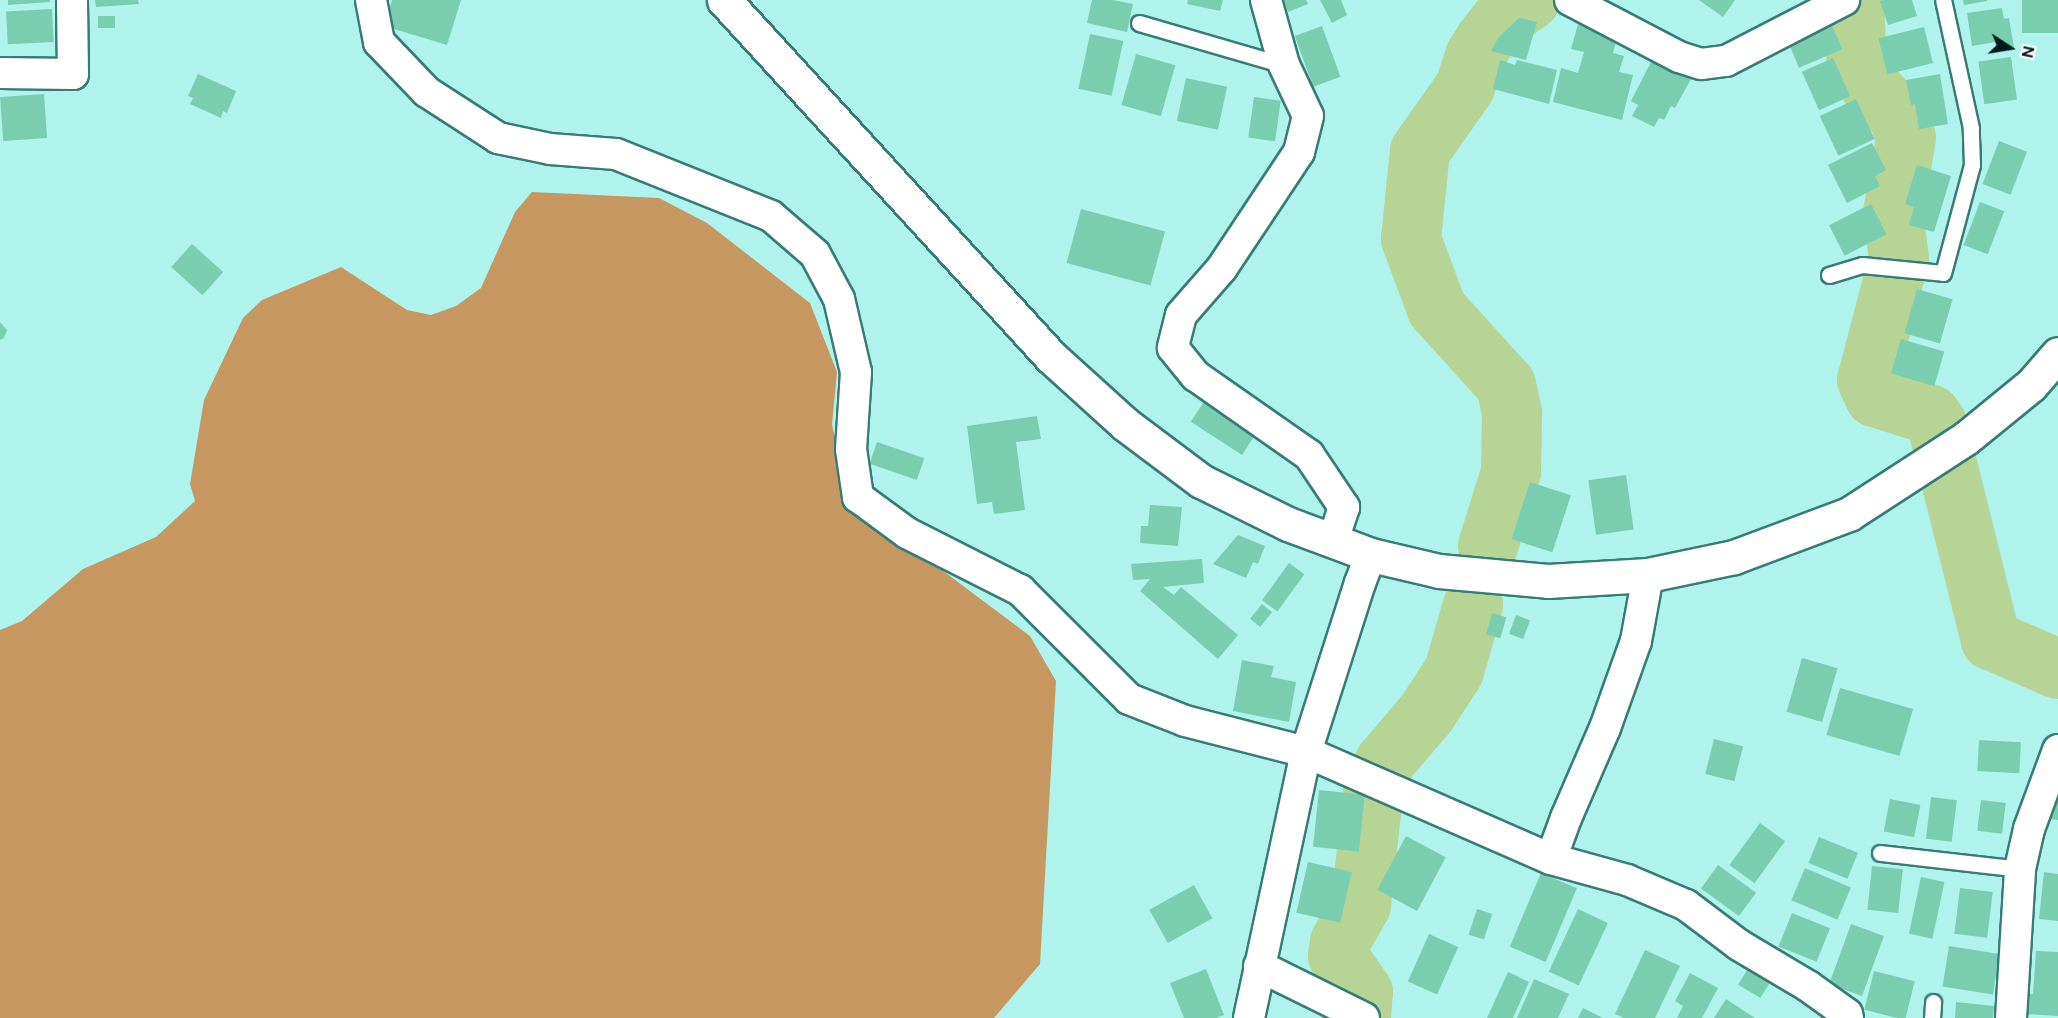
<!DOCTYPE html>
<style>
body{margin:0}
#map{position:relative;width:2058px;height:1018px;overflow:hidden;background:#b0f3ed;font-family:"DM Sans",sans-serif}
div>[style]{position:absolute}
[style*='--x']{left:calc(var(--x)*1px);top:calc(var(--y)*1px);width:calc(var(--w)*1px);rotate:calc(var(--a)*1deg)}
.forest>*{inset:0;background:#c69761}
.river>*{height:60px;margin:-30px;padding:0 30px;transform-origin:30px;border-radius:30px;background:#b5d495}
.building>*{inset:0;background:#7bcdb0;transform-origin:0 0}
.roads{filter:drop-shadow(2px 0 #397b77) drop-shadow(-2px 0 #397b77) drop-shadow(0 2px #397b77) drop-shadow(0 -2px #397b77)}
.service>*{height:15px;margin:-7.5px;padding:0 7.5px;transform-origin:7.5px;border-radius:7.5px;background:#fff}
.minor>*{height:30px;margin:-15px;padding:0 15px;transform-origin:15px;border-radius:15px;background:#fff}
.tertiary>*{height:33px;margin:-16.5px;padding:0 16.5px;transform-origin:16.5px;border-radius:16.5px;background:#fff}
span{translate:-50% -50%;white-space:nowrap;text-align:center;line-height:1.15;-webkit-text-stroke:4.5px #fff;paint-order:stroke}
.north{position:absolute;left:1980px;top:18px;width:60px;height:60px;-webkit-text-stroke:4px #fff;paint-order:stroke;rotate:102deg;font-size:16px;font-weight:700;line-height:24px;text-align:center;color:#011b19}
.north::after{content:'';display:block;margin:auto;width:21px;height:27px;background:#011b19;clip-path:polygon(50% 0,100% 100%,50% 72%,0 100%)}
</style>
<div id="map">
<div class="forest">
<div style="clip-path:polygon(532px 192px,659px 198px,707px 223px,810px 303px,837px 372px,832px 425px,851px 502px,1030px 636px,1056px 681px,1040px 964px,994px 1018px,0 1018px,0 630px,22px 621px,83px 569px,156px 537px,195px 501px,190px 484px,204px 400px,243px 318px,262px 300px,341px 267px,407px 310px,431px 315px,456px 306px,481px 288px,515px 212px)"></div>
</div>
<div class="river">
<div style="--x:1854;--y:0;--w:71;--a:87.6"></div>
<div style="--x:1857;--y:71;--w:62;--a:47.6"></div>
<div style="--x:1899;--y:117;--w:22;--a:72"></div>
<div style="--x:1906;--y:138;--w:76;--a:99.8"></div>
<div style="--x:1893;--y:213;--w:46;--a:82.6"></div>
<div style="--x:1899;--y:259;--w:125;--a:104.8"></div>
<div style="--x:1867;--y:380;--w:19;--a:65"></div>
<div style="--x:1875;--y:397;--w:59;--a:17.8"></div>
<div style="--x:1931;--y:415;--w:11;--a:56"></div>
<div style="--x:1937;--y:424;--w:223;--a:76"></div>
<div style="--x:1991;--y:640;--w:73;--a:23.4"></div>
<div style="--x:1488;--y:546;--w:77;--a:-72.7"></div>
<div style="--x:1511;--y:472;--w:59;--a:-89"></div>
<div style="--x:1512;--y:413;--w:29;--a:-102"></div>
<div style="--x:1506;--y:385;--w:103;--a:-132.2"></div>
<div style="--x:1437;--y:309;--w:75;--a:-110.4"></div>
<div style="--x:1411;--y:239;--w:88;--a:-84.2"></div>
<div style="--x:1420;--y:151;--w:78;--a:-54.9"></div>
<div style="--x:1465;--y:87;--w:33;--a:-72"></div>
<div style="--x:1475;--y:56;--w:19;--a:-58"></div>
<div style="--x:1485;--y:40;--w:23;--a:-52"></div>
<div style="--x:1499;--y:22;--w:38;--a:-35"></div>
<div style="--x:1361;--y:1018;--w:26;--a:-86"></div>
<div style="--x:1363;--y:992;--w:44;--a:-124.8"></div>
<div style="--x:1338;--y:956;--w:14;--a:-82"></div>
<div style="--x:1340;--y:942;--w:43;--a:-60.4"></div>
<div style="--x:1361;--y:905;--w:112;--a:-83.8"></div>
<div style="--x:1373;--y:794;--w:33;--a:-70"></div>
<div style="--x:1384;--y:763;--w:65;--a:-49.4"></div>
<div style="--x:1426;--y:714;--w:51;--a:-56.9"></div>
<div style="--x:1454;--y:671;--w:69;--a:-73.9"></div>
</div>
<div class="building">
<div style="clip-path:polygon(8px 0,50px 0,50px 2px,8px 5px)"></div>
<div style="clip-path:polygon(95px 0,138px 0,139px 4px,96px 7px)"></div>
<div style="clip-path:polygon(392px 0,461px 0,447px 45px,384px 26px)"></div>
<div style="clip-path:polygon(1092px 0,1113px 0,1133px 4px,1127px 32px,1087px 23px)"></div>
<div style="clip-path:polygon(1188px 0,1223px 0,1220px 11px,1187px 4px)"></div>
<div style="clip-path:polygon(1284px 0,1306px 0,1308px 4px,1288px 12px)"></div>
<div style="clip-path:polygon(1320px 0,1341px 0,1347px 15px,1332px 23px)"></div>
<div style="clip-path:polygon(1699px 0,1735px 0,1723px 17px)"></div>
<div style="clip-path:polygon(1884px 0,1912px 0,1917px 16px,1888px 25px,1880px 1px)"></div>
<div style="clip-path:polygon(1963px 0,1987px 0,1987px 1px,1964px 5px)"></div>
<div style="left:2022px;top:0;width:36px;height:33px"></div>
<div style="clip-path:polygon(2002px 8px,2004px 19px,2009px 18px,2014px 48px,1996px 51px,1995px 42px,1972px 46px,1967px 13px)"></div>
<div style="left:52px;top:9px;width:33px;height:46px;rotate:87deg"></div>
<div style="left:98px;top:16px;width:17px;height:12px"></div>
<div style="clip-path:polygon(1519px 18px,1537px 22px,1526px 60px,1491px 51px,1498px 38px)"></div>
<div style="left:1829px;top:18px;width:34px;height:47px;rotate:67deg"></div>
<div style="clip-path:polygon(1578px 24px,1618px 34px,1613px 53px,1624px 56px,1619px 72px,1633px 75px,1622px 120px,1553px 102px,1561px 68px,1578px 73px,1584px 52px,1571px 49px)"></div>
<div style="left:1322px;top:26px;width:54px;height:29px;rotate:70deg"></div>
<div style="left:1924px;top:27px;width:37px;height:47px;rotate:76deg"></div>
<div style="left:1090px;top:34px;width:34px;height:56px;rotate:12deg"></div>
<div style="left:1136px;top:54px;width:41px;height:53px;rotate:16deg"></div>
<div style="left:2011px;top:57px;width:43px;height:33px;rotate:82deg"></div>
<div style="left:1833px;top:58px;width:42px;height:34px;rotate:66deg"></div>
<div style="clip-path:polygon(1500px 60px,1515px 65px,1517px 60px,1557px 70px,1549px 104px,1493px 89px)"></div>
<div style="clip-path:polygon(1652px 60px,1691px 79px,1675px 108px,1671px 106px,1664px 120px,1659px 118px,1654px 127px,1632px 116px,1638px 105px,1631px 101px)"></div>
<div style="clip-path:polygon(198px 74px,236px 91px,227px 113px,223px 111px,221px 118px,190px 104px,193px 98px,188px 96px)"></div>
<div style="clip-path:polygon(1940px 74px,1948px 124px,1919px 129px,1915px 104px,1911px 105px,1906px 80px)"></div>
<div style="left:1186px;top:78px;width:42px;height:44px;rotate:12deg"></div>
<div style="left:44px;top:94px;width:44px;height:44px;rotate:86deg"></div>
<div style="left:1254px;top:97px;width:27px;height:41px;rotate:8deg"></div>
<div style="left:1856px;top:99px;width:44px;height:40px;rotate:65deg"></div>
<div style="left:1999px;top:141px;width:30px;height:46px;rotate:21deg"></div>
<div style="clip-path:polygon(1872px 143px,1886px 170px,1875px 176px,1880px 186px,1847px 203px,1828px 165px)"></div>
<div style="clip-path:polygon(1917px 165px,1951px 176px,1934px 232px,1909px 225px,1914px 207px,1905px 204px)"></div>
<div style="left:1980px;top:202px;width:26px;height:46px;rotate:21deg"></div>
<div style="left:1871px;top:204px;width:34px;height:47px;rotate:63deg"></div>
<div style="left:1081px;top:209px;width:87px;height:56px;rotate:15deg"></div>
<div style="left:192px;top:244px;width:42px;height:31px;rotate:42deg"></div>
<div style="left:1917px;top:289px;width:37px;height:46px;rotate:16deg"></div>
<div style="clip-path:polygon(0 322px,7px 330px,4px 338px,0 340px)"></div>
<div style="left:1901px;top:339px;width:45px;height:36px;rotate:16deg"></div>
<div style="left:1205px;top:400px;width:61px;height:26px;rotate:33deg"></div>
<div style="clip-path:polygon(1037px 416px,1041px 439px,1016px 442px,1025px 510px,994px 514px,992px 502px,977px 504px,967px 426px)"></div>
<div style="left:877px;top:442px;width:50px;height:23px;rotate:19deg"></div>
<div style="left:1626px;top:475px;width:55px;height:38px;rotate:82deg"></div>
<div style="left:1530px;top:482px;width:43px;height:60px;rotate:18deg"></div>
<div style="clip-path:polygon(1150px 505px,1182px 507px,1178px 546px,1140px 543px,1141px 526px,1148px 526px)"></div>
<div style="clip-path:polygon(1238px 535px,1265px 546px,1258px 564px,1253px 562px,1246px 578px,1213px 564px)"></div>
<div style="clip-path:polygon(1202px 559px,1204px 583px,1163px 587px,1174px 595px,1181px 587px,1238px 635px,1218px 659px,1140px 591px,1150px 579px,1133px 580px,1131px 564px)"></div>
<div style="left:1289px;top:563px;width:19px;height:46px;rotate:36deg"></div>
<div style="left:1262px;top:604px;width:13px;height:19px;rotate:39deg"></div>
<div style="left:1492px;top:613px;width:15px;height:22px;rotate:16deg"></div>
<div style="left:1516px;top:615px;width:15px;height:20px;rotate:20deg"></div>
<div style="left:1802px;top:658px;width:37px;height:56px;rotate:16deg"></div>
<div style="clip-path:polygon(1242px 660px,1274px 666px,1271px 677px,1296px 682px,1289px 722px,1233px 711px)"></div>
<div style="left:1840px;top:688px;width:76px;height:49px;rotate:16deg"></div>
<div style="left:1714px;top:739px;width:30px;height:36px;rotate:14deg"></div>
<div style="left:1979px;top:740px;width:42px;height:31px;rotate:3deg"></div>
<div style="clip-path:polygon(2057px 787px,2058px 787px,2058px 820px,2051px 819px)"></div>
<div style="left:1319px;top:790px;width:46px;height:57px;rotate:6deg"></div>
<div style="left:1931px;top:797px;width:26px;height:42px;rotate:7deg"></div>
<div style="left:1890px;top:799px;width:31px;height:33px;rotate:11deg"></div>
<div style="left:1981px;top:800px;width:25px;height:31px;rotate:7deg"></div>
<div style="left:1760px;top:823px;width:31px;height:52px;rotate:36deg"></div>
<div style="left:1406px;top:836px;width:45px;height:61px;rotate:28deg"></div>
<div style="left:1819px;top:837px;width:42px;height:28px;rotate:22deg"></div>
<div style="left:1308px;top:862px;width:45px;height:52px;rotate:13deg"></div>
<div style="left:1718px;top:865px;width:47px;height:29px;rotate:36deg"></div>
<div style="left:1872px;top:866px;width:31px;height:44px;rotate:6deg"></div>
<div style="left:1805px;top:868px;width:50px;height:35px;rotate:23deg"></div>
<div style="clip-path:polygon(2044px 872px,2058px 874px,2058px 921px,2039px 919px)"></div>
<div style="left:1541px;top:873px;width:39px;height:80px;rotate:23deg"></div>
<div style="left:1921px;top:877px;width:24px;height:58px;rotate:12deg"></div>
<div style="left:1194px;top:885px;width:38px;height:51px;rotate:61deg"></div>
<div style="left:1960px;top:888px;width:33px;height:46px;rotate:7deg"></div>
<div style="left:1477px;top:909px;width:16px;height:27px;rotate:18deg"></div>
<div style="left:1578px;top:909px;width:33px;height:69px;rotate:25deg"></div>
<div style="left:1792px;top:913px;width:41px;height:36px;rotate:22deg"></div>
<div style="left:1851px;top:924px;width:35px;height:64px;rotate:20deg"></div>
<div style="left:1429px;top:934px;width:32px;height:52px;rotate:24deg"></div>
<div style="left:1949px;top:946px;width:51px;height:41px;rotate:9deg"></div>
<div style="clip-path:polygon(1645px 950px,1680px 966px,1655px 1018px,1624px 1018px,1615px 1014px)"></div>
<div style="clip-path:polygon(2036px 951px,2058px 952px,2058px 1016px,2027px 1014px,2029px 994px,2033px 994px)"></div>
<div style="left:1750px;top:965px;width:26px;height:23px;rotate:31deg"></div>
<div style="clip-path:polygon(1206px 969px,1224px 1015px,1216px 1018px,1184px 1018px,1170px 983px)"></div>
<div style="left:1874px;top:971px;width:42px;height:40px;rotate:14deg"></div>
<div style="clip-path:polygon(1508px 972px,1529px 982px,1513px 1018px,1487px 1018px)"></div>
<div style="clip-path:polygon(1690px 973px,1718px 988px,1702px 1018px,1677px 1018px,1683px 1006px,1675px 1001px)"></div>
<div style="clip-path:polygon(1534px 979px,1569px 994px,1558px 1018px,1517px 1018px)"></div>
<div style="clip-path:polygon(1726px 999px,1755px 1018px,1714px 1018px)"></div>
<div style="clip-path:polygon(1956px 1002px,1994px 1006px,1993px 1018px,1955px 1018px)"></div>
<div style="clip-path:polygon(1583px 1008px,1603px 1018px,1578px 1018px)"></div>
</div>
<div class="roads">
<div class="service">
<div style="--x:1139;--y:23;--w:151;--a:16.2"></div>
<div style="--x:1829;--y:275;--w:34;--a:-17"></div>
<div style="--x:1862;--y:265;--w:81;--a:5.6"></div>
<div style="--x:1943;--y:273;--w:112;--a:-75"></div>
<div style="--x:1972;--y:165;--w:37;--a:-92"></div>
<div style="--x:1971;--y:128;--w:131;--a:-102.3"></div>
<div style="--x:1880;--y:853;--w:141;--a:6.5"></div>
<div style="--x:1932;--y:1018;--w:16;--a:-86"></div>
</div>
<div class="minor">
<div style="--x:371;--y:0;--w:43;--a:79.2"></div>
<div style="--x:379;--y:42;--w:69;--a:46.2"></div>
<div style="--x:427;--y:92;--w:85;--a:32.9"></div>
<div style="--x:498;--y:138;--w:53;--a:11.9"></div>
<div style="--x:550;--y:149;--w:66;--a:4.3"></div>
<div style="--x:616;--y:154;--w:167;--a:21.8"></div>
<div style="--x:771;--y:216;--w:58;--a:40.8"></div>
<div style="--x:815;--y:254;--w:51;--a:61.9"></div>
<div style="--x:839;--y:299;--w:75;--a:76.9"></div>
<div style="--x:856;--y:372;--w:77;--a:93.7"></div>
<div style="--x:851;--y:449;--w:49;--a:81.7"></div>
<div style="--x:858;--y:497;--w:61;--a:36.3"></div>
<div style="--x:907;--y:533;--w:127;--a:26.8"></div>
<div style="--x:1020;--y:590;--w:154;--a:45"></div>
<div style="--x:1129;--y:699;--w:60;--a:21.4"></div>
<div style="--x:1185;--y:721;--w:125;--a:14.4"></div>
<div style="--x:1306;--y:752;--w:267;--a:23.6"></div>
<div style="--x:1551;--y:859;--w:79;--a:15.4"></div>
<div style="--x:1627;--y:880;--w:64;--a:23"></div>
<div style="--x:1686;--y:905;--w:66;--a:37"></div>
<div style="--x:1739;--y:945;--w:80;--a:30.7"></div>
<div style="--x:1808;--y:986;--w:48;--a:35.7"></div>
<div style="--x:1847;--y:1014;--w:4;--a:76"></div>
<div style="--x:1266;--y:0;--w:67;--a:74.5"></div>
<div style="--x:1284;--y:65;--w:56;--a:64.8"></div>
<div style="--x:1308;--y:116;--w:37;--a:104"></div>
<div style="--x:1299;--y:152;--w:139;--a:123.6"></div>
<div style="--x:1222;--y:268;--w:62;--a:131.1"></div>
<div style="--x:1181;--y:315;--w:34;--a:104"></div>
<div style="--x:1173;--y:348;--w:36;--a:51"></div>
<div style="--x:1196;--y:376;--w:138;--a:35"></div>
<div style="--x:1309;--y:455;--w:63;--a:56.1"></div>
<div style="--x:1344;--y:507;--w:36;--a:108"></div>
<div style="--x:1570;--y:0;--w:123;--a:27.6"></div>
<div style="--x:1679;--y:57;--w:23;--a:18"></div>
<div style="--x:1701;--y:64;--w:25;--a:-7"></div>
<div style="--x:1726;--y:61;--w:133;--a:-27.3"></div>
<div style="--x:0;--y:73;--w:73;--a:0.8"></div>
<div style="--x:73;--y:74;--w:74;--a:-90.8"></div>
<div style="--x:1551;--y:859;--w:44;--a:-69.9"></div>
<div style="--x:1566;--y:818;--w:98;--a:-66.6"></div>
<div style="--x:1605;--y:728;--w:92;--a:-70.4"></div>
<div style="--x:1636;--y:641;--w:67;--a:-79.7"></div>
<div style="--x:1259;--y:966;--w:117;--a:26.3"></div>
<div style="--x:1249;--y:1018;--w:272;--a:-77.9"></div>
<div style="--x:1306;--y:752;--w:177;--a:-72.3"></div>
<div style="--x:1360;--y:583;--w:30;--a:-69"></div>
<div style="--x:2011;--y:1018;--w:149;--a:-86.5"></div>
<div style="--x:2020;--y:869;--w:41;--a:-77.3"></div>
<div style="--x:2029;--y:829;--w:84;--a:-69.8"></div>
</div>
<div class="tertiary">
<div style="--x:724;--y:0;--w:483;--a:47.5"></div>
<div style="--x:1050;--y:356;--w:101;--a:42.2"></div>
<div style="--x:1125;--y:424;--w:95;--a:36.9"></div>
<div style="--x:1201;--y:481;--w:97;--a:26.3"></div>
<div style="--x:1288;--y:524;--w:89;--a:20.5"></div>
<div style="--x:1371;--y:555;--w:70;--a:13.2"></div>
<div style="--x:1439;--y:571;--w:109;--a:5.2"></div>
<div style="--x:1548;--y:581;--w:100;--a:-3.4"></div>
<div style="--x:1648;--y:575;--w:88;--a:-11.8"></div>
<div style="--x:1734;--y:557;--w:123;--a:-20.5"></div>
<div style="--x:1849;--y:514;--w:140;--a:-33"></div>
<div style="--x:1966;--y:438;--w:84;--a:-39.2"></div>
<div style="--x:2031;--y:385;--w:41;--a:-48.9"></div>
</div>
</div>
<div class="north">N</div>
</div>
